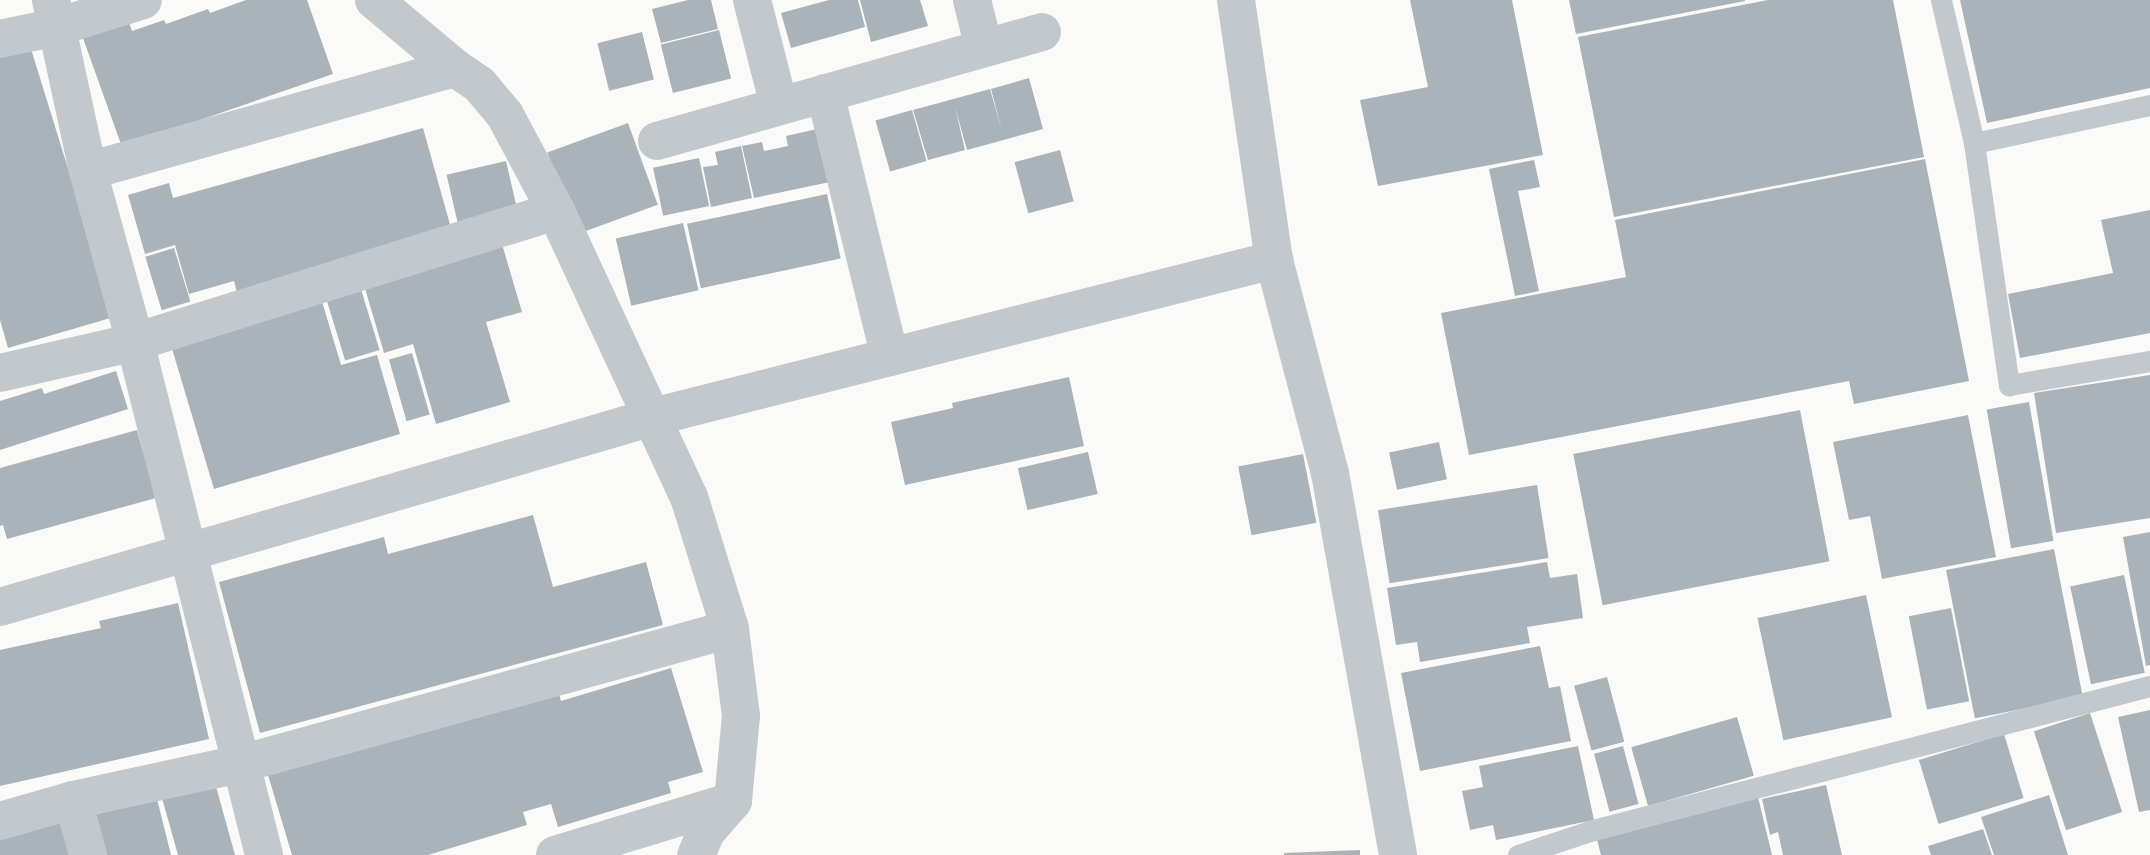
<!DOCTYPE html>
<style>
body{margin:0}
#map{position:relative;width:2150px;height:855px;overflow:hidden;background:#fafaf8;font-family:Lato,sans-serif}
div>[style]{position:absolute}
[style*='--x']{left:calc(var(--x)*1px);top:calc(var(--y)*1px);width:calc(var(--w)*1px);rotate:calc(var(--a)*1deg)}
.building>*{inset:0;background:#aab3b9;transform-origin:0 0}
.service>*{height:21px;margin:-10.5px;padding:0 10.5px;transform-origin:10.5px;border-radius:10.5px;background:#c3c8cc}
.minor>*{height:38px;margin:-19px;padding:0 19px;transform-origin:19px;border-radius:19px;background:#c3c8cc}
span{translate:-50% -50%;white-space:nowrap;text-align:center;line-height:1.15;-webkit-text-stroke:7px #fff;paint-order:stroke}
</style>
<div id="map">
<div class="building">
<div style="clip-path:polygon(246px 0,307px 0,333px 74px,122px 147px,79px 27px,125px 11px,132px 31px,164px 20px,166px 24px,208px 9px,210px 13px)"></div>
<div style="clip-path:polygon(688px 0,711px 0,718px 29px,661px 43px,652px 9px)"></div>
<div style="clip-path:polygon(829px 0,858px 0,865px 27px,791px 48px,781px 13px)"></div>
<div style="clip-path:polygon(860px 0,920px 0,928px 26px,871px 42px)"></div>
<div style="clip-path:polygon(1410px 0,1512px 0,1543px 155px,1378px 186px,1360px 100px,1428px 87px)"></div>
<div style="clip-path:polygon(1569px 0,1745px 0,1745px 1px,1576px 34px)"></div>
<div style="clip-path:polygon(1768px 0,1893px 0,1924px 157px,1614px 217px,1578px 37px)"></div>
<div style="clip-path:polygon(1960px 0,2150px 0,2150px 88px,1987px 123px)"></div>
<div style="left:719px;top:30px;width:50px;height:60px;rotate:76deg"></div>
<div style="left:642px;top:32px;width:49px;height:46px;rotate:76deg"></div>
<div style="clip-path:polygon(31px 49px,114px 317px,8px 348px,0 320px,0 58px)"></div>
<div style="clip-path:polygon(1029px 78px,1043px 129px,967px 150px,955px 107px,965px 150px,928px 160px,913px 110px,990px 89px,1002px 131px,991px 89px)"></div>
<div style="left:912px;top:110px;width:53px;height:38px;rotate:74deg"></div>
<div style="left:628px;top:123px;width:87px;height:86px;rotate:70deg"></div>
<div style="clip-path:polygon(423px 128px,451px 228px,238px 297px,234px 281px,189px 294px,175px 245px,145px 254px,128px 195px,169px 183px,173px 198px)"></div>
<div style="clip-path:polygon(817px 129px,830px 182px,754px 198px,742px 146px,762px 142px,764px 151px,774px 149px,788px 146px,786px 136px)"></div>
<div style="clip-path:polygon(741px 146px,752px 198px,711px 207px,703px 167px,718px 165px,715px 152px)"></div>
<div style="left:1060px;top:150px;width:53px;height:47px;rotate:75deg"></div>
<div style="left:699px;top:158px;width:49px;height:47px;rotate:78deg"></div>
<div style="clip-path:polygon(1925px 159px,1969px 381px,1854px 404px,1849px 381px,1469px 455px,1441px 313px,1626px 277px,1615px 220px)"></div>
<div style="clip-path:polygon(1534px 160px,1540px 187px,1518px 191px,1539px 291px,1515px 296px,1489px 169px)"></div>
<div style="left:506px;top:161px;width:57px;height:61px;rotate:77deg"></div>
<div style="left:827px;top:194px;width:66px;height:143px;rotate:78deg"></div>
<div style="clip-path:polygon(2150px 210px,2150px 333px,2020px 358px,2008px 294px,2113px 273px,2101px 220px)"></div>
<div style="left:683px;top:223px;width:69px;height:69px;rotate:77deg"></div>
<div style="clip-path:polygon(502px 244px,522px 312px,486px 322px,510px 402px,436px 424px,413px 344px,384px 353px,364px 285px)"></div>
<div style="left:174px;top:248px;width:56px;height:30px;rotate:73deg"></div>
<div style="left:360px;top:286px;width:67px;height:36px;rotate:73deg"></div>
<div style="clip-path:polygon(321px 298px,341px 365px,377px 355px,400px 434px,214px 489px,170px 342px)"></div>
<div style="left:412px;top:353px;width:64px;height:24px;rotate:74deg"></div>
<div style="clip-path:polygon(116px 371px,128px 409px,0 450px,0 401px,42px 388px,44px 394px)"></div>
<div style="clip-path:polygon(2150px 375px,2150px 518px,2056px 533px,2034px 393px)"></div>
<div style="clip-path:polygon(1069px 377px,1084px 446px,905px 485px,891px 422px,953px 408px,952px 403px)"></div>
<div style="left:2029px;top:402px;width:141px;height:43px;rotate:80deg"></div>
<div style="left:1800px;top:410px;width:154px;height:231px;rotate:79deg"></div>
<div style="clip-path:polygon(1968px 415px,1996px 557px,1882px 579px,1870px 516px,1849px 520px,1833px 442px)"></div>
<div style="clip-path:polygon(137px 430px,156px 498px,7px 539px,3px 525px,0 526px,0 468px)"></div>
<div style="left:1439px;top:442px;width:38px;height:51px;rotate:78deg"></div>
<div style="left:1088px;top:452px;width:43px;height:72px;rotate:77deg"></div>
<div style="left:1303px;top:454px;width:70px;height:66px;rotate:79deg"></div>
<div style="left:1537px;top:485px;width:74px;height:161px;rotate:81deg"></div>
<div style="clip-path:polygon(533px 515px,553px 587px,646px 562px,663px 625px,260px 733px,219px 582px,384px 537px,388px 554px)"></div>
<div style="clip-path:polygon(2150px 532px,2150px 665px,2146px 666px,2123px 537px)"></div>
<div style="left:2054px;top:549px;width:151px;height:110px;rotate:79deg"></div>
<div style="clip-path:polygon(1547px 562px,1550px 578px,1577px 574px,1583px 618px,1527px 627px,1530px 643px,1420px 662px,1417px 642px,1396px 645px,1387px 588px)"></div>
<div style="left:2124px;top:575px;width:100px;height:55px;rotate:78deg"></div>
<div style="left:1866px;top:595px;width:125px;height:111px;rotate:78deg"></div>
<div style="clip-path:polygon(178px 603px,209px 739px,0 786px,0 650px,101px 628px,99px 621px)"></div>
<div style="left:1951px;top:608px;width:95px;height:43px;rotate:79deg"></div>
<div style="clip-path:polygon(1540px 646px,1549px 688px,1560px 686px,1571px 741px,1420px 771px,1401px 673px)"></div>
<div style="clip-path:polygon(671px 668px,703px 772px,668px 782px,671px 793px,558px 827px,551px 804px,523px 812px,527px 825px,428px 855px,292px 855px,268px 775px,557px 687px,561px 701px)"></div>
<div style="left:1607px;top:677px;width:67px;height:34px;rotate:75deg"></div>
<div style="clip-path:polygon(2150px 710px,2150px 810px,2139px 812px,2118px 717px)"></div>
<div style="left:2090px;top:713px;width:104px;height:59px;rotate:72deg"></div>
<div style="left:1737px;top:717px;width:61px;height:110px;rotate:74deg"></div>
<div style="left:2004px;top:734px;width:67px;height:89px;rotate:73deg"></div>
<div style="clip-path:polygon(1578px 746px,1594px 820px,1496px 840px,1493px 825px,1470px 830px,1462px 791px,1483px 787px,1479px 766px)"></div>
<div style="left:1623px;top:746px;width:60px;height:30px;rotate:75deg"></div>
<div style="clip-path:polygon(215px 783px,235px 855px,178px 855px,162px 798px)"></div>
<div style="clip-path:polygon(1826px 785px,1842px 855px,1783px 855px,1778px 832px,1770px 835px,1762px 799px)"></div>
<div style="clip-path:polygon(1757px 793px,1772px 855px,1601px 855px,1595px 832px)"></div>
<div style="clip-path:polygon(2049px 795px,2068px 855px,1994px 855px,1981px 817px)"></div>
<div style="clip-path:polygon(157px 799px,171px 855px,94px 855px,85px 817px)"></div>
<div style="clip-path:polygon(66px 821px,75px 855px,0 855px,0 838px)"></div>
<div style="clip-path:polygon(1983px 829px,1992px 855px,1931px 855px,1928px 846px)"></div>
<div style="clip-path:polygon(1360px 850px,1360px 855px,1284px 855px,1284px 853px)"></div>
</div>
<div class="service">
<div style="--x:1941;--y:0;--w:147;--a:77"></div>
<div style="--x:1974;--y:143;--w:245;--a:81.8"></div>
<div style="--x:2009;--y:385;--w:143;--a:-9.7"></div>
<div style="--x:1974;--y:143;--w:180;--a:-12.2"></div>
<div style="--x:1518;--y:855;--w:79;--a:-18.4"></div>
<div style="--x:1593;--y:830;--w:575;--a:-14.5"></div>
</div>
<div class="minor">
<div style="--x:51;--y:0;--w:175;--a:77.8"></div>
<div style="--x:88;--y:171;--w:177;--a:74.6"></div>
<div style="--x:135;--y:342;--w:529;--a:75.88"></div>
<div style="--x:374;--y:0;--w:106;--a:40"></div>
<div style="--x:455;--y:68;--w:29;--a:34"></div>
<div style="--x:479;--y:84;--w:40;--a:50"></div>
<div style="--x:505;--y:115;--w:109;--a:62"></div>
<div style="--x:556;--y:211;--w:315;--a:65.1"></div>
<div style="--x:689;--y:497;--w:138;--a:72.7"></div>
<div style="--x:730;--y:629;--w:88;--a:82.8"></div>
<div style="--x:741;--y:716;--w:85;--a:95.4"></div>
<div style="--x:733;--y:801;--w:41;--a:131.1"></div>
<div style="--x:706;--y:832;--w:25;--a:113"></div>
<div style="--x:752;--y:0;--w:109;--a:75.7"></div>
<div style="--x:972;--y:0;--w:49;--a:76"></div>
<div style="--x:1236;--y:0;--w:263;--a:81.7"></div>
<div style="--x:1274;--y:260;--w:220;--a:75.3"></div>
<div style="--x:1330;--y:473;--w:388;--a:79.9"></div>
<div style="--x:0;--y:39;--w:58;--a:-11.9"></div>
<div style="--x:57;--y:27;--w:90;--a:-17.4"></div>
<div style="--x:825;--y:93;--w:272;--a:76.2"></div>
<div style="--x:657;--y:141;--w:400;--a:-15.8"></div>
<div style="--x:88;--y:171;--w:381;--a:-15.7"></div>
<div style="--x:0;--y:373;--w:139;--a:-12.9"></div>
<div style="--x:135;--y:342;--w:441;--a:-17.3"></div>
<div style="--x:0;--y:607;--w:680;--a:-16.22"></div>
<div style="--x:653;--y:417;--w:641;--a:-14.19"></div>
<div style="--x:73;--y:800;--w:57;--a:74.7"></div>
<div style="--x:0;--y:821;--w:76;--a:-16"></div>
<div style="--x:73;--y:800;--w:171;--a:-12.2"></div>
<div style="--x:240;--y:764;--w:508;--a:-15.4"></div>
<div style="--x:555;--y:855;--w:186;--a:-16.9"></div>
</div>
</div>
